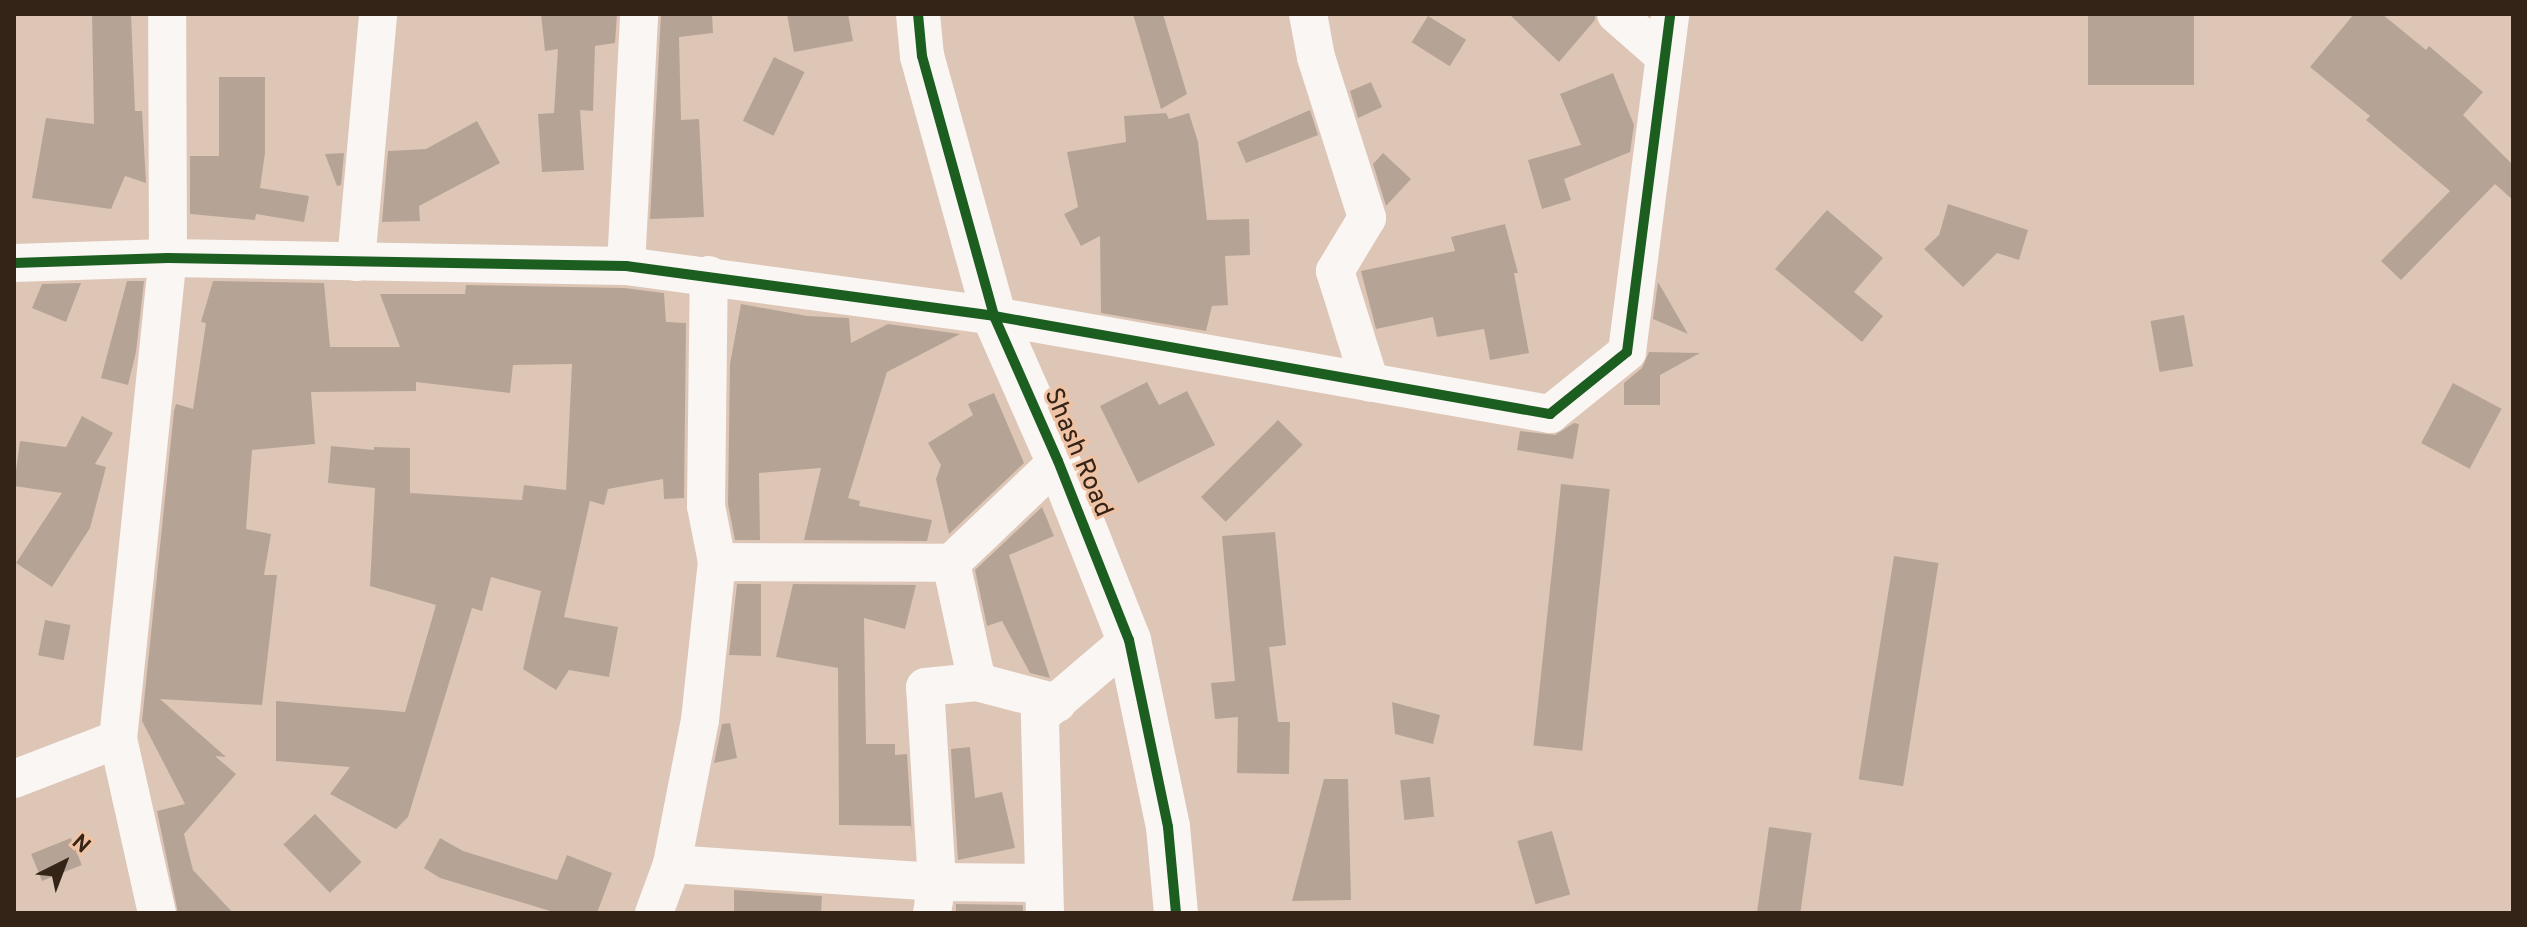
<!DOCTYPE html>
<style>
body{margin:0}
#map{position:relative;width:2527px;height:927px;overflow:hidden;background:#dec6b6;font-family:Overpass,sans-serif}
div>[style]{position:absolute}
[style*='--x']{left:calc(var(--x)*1px);top:calc(var(--y)*1px);width:calc(var(--w)*1px);rotate:calc(var(--a)*1deg)}
.building>*{inset:0;background:#b5a496;transform-origin:0 0}
.minor>*{height:38px;margin:-19px;padding:0 19px;transform-origin:19px;border-radius:19px;background:#faf6f4}
.tertiary>*{height:44px;margin:-22px;padding:0 22px;transform-origin:22px;border-radius:22px;background:#faf6f4}
.cycleway>*{height:10px;margin:-5px;padding:0 5px;transform-origin:5px;border-radius:5px;background:#1b5e20}
span{translate:-50% -50%;white-space:nowrap;text-align:center;line-height:1.15;-webkit-text-stroke:6px #f0c2a4;paint-order:stroke}
.street-label{font-size:26px;color:#342317}
.frame{position:absolute;inset:0;border:16px solid #342317;pointer-events:none}
.north{position:absolute;left:24px;top:823px;width:80px;height:80px;-webkit-text-stroke:6px #f0c2a4;paint-order:stroke;rotate:42deg;font-size:22px;font-weight:700;line-height:32px;text-align:center;color:#342317}
.north::after{content:'';display:block;margin:auto;width:28px;height:36px;background:#342317;clip-path:polygon(50% 0,100% 100%,50% 72%,0 100%)}
</style>
<div id="map">
<div class="building">
<div style="clip-path:polygon(92px 14px,131px 14px,135px 111px,142px 111px,146px 183px,125px 176px,111px 209px,32px 198px,46px 118px,94px 124px)"></div>
<div style="clip-path:polygon(541px 14px,617px 14px,615px 43px,595px 46px,593px 111px,580px 110px,584px 170px,542px 172px,538px 114px,554px 113px,558px 49px,545px 51px)"></div>
<div style="clip-path:polygon(661px 14px,712px 14px,713px 33px,679px 37px,681px 120px,699px 119px,704px 217px,650px 219px)"></div>
<div style="clip-path:polygon(787px 14px,848px 14px,853px 41px,794px 52px)"></div>
<div style="clip-path:polygon(1133px 14px,1163px 14px,1187px 94px,1161px 109px)"></div>
<div style="clip-path:polygon(1509px 14px,1595px 14px,1595px 20px,1559px 62px)"></div>
<div style="left:2088px;top:14px;width:106px;height:71px"></div>
<div style="clip-path:polygon(2354px 14px,2382px 14px,2426px 50px,2429px 46px,2483px 92px,2463px 115px,2513px 165px,2513px 200px,2495px 184px,2401px 280px,2381px 261px,2450px 191px,2366px 120px,2370px 116px,2310px 67px)"></div>
<div style="left:1428px;top:16px;width:45px;height:31px;rotate:32deg"></div>
<div style="left:774px;top:57px;width:34px;height:71px;rotate:26deg"></div>
<div style="clip-path:polygon(1613px 73px,1634px 125px,1630px 152px,1564px 179px,1571px 200px,1542px 209px,1528px 160px,1581px 145px,1560px 94px)"></div>
<div style="clip-path:polygon(219px 77px,265px 77px,265px 153px,260px 188px,309px 196px,304px 222px,256px 214px,255px 220px,190px 214px,190px 156px,219px 156px)"></div>
<div style="clip-path:polygon(1371px 82px,1382px 107px,1358px 118px,1350px 91px)"></div>
<div style="clip-path:polygon(1310px 110px,1318px 135px,1246px 163px,1237px 142px)"></div>
<div style="clip-path:polygon(1166px 113px,1169px 119px,1189px 113px,1198px 142px,1207px 220px,1249px 219px,1250px 255px,1225px 256px,1228px 305px,1212px 306px,1206px 331px,1101px 313px,1100px 236px,1081px 246px,1064px 214px,1078px 207px,1067px 152px,1126px 142px,1124px 116px)"></div>
<div style="clip-path:polygon(477px 121px,500px 163px,419px 206px,420px 221px,382px 222px,388px 151px,426px 149px)"></div>
<div style="clip-path:polygon(344px 153px,341px 185px,337px 186px,325px 154px)"></div>
<div style="clip-path:polygon(1383px 153px,1411px 179px,1386px 206px,1373px 164px)"></div>
<div style="clip-path:polygon(1948px 204px,2028px 230px,2019px 260px,1997px 253px,1963px 287px,1924px 249px,1939px 235px)"></div>
<div style="clip-path:polygon(1827px 210px,1883px 258px,1854px 292px,1883px 316px,1862px 342px,1775px 269px)"></div>
<div style="clip-path:polygon(1505px 224px,1518px 273px,1514px 273px,1529px 353px,1490px 360px,1484px 329px,1437px 337px,1433px 317px,1376px 329px,1361px 271px,1455px 251px,1451px 237px)"></div>
<div style="clip-path:polygon(127px 281px,144px 281px,136px 352px,128px 385px,101px 378px)"></div>
<div style="clip-path:polygon(213px 281px,324px 283px,330px 347px,400px 347px,380px 294px,465px 294px,466px 285px,624px 288px,664px 293px,666px 322px,686px 323px,684px 498px,664px 499px,663px 479px,608px 489px,604px 505px,590px 501px,564px 617px,618px 627px,609px 677px,569px 670px,556px 690px,523px 669px,541px 591px,491px 577px,482px 611px,472px 608px,408px 817px,396px 829px,330px 794px,350px 767px,276px 761px,276px 701px,405px 712px,436px 605px,370px 586px,375px 488px,328px 483px,331px 446px,374px 450px,374px 447px,410px 448px,410px 493px,522px 500px,524px 485px,566px 490px,572px 364px,513px 365px,510px 393px,416px 382px,416px 391px,311px 392px,315px 444px,252px 450px,246px 529px,271px 534px,264px 575px,277px 575px,262px 705px,160px 699px,226px 757px,215px 756px,236px 774px,184px 834px,193px 870px,233px 913px,178px 913px,157px 811px,185px 804px,142px 721px,174px 411px,176px 404px,193px 409px,206px 323px,201px 322px)"></div>
<div style="clip-path:polygon(1658px 282px,1688px 334px,1653px 319px)"></div>
<div style="clip-path:polygon(81px 283px,66px 322px,32px 308px,42px 284px)"></div>
<div style="clip-path:polygon(741px 304px,807px 316px,849px 318px,851px 343px,888px 324px,960px 334px,887px 372px,848px 498px,860px 501px,859px 506px,932px 520px,927px 541px,804px 540px,821px 468px,759px 473px,760px 540px,735px 540px,728px 504px,730px 364px)"></div>
<div style="left:2184px;top:315px;width:52px;height:34px;rotate:80deg"></div>
<div style="clip-path:polygon(1649px 352px,1700px 353px,1660px 375px,1660px 405px,1624px 405px,1624px 383px,1642px 368px)"></div>
<div style="clip-path:polygon(1147px 382px,1159px 405px,1187px 391px,1215px 445px,1138px 483px,1100px 406px)"></div>
<div style="left:2453px;top:383px;width:55px;height:68px;rotate:28deg"></div>
<div style="clip-path:polygon(994px 393px,1024px 463px,949px 534px,936px 479px,941px 465px,928px 443px,973px 415px,968px 404px)"></div>
<div style="clip-path:polygon(82px 416px,113px 433px,95px 464px,106px 467px,90px 528px,52px 587px,16px 563px,62px 493px,14px 486px,20px 441px,66px 447px)"></div>
<div style="left:1278px;top:420px;width:35px;height:109px;rotate:45deg"></div>
<div style="clip-path:polygon(1574px 423px,1579px 424px,1573px 459px,1517px 450px,1520px 431px,1555px 435px)"></div>
<div style="left:1561px;top:484px;width:49px;height:263px;rotate:6deg"></div>
<div style="clip-path:polygon(1042px 507px,1054px 536px,1009px 555px,1050px 678px,1030px 673px,1002px 621px,987px 626px,975px 570px)"></div>
<div style="clip-path:polygon(1275px 532px,1286px 645px,1269px 647px,1278px 722px,1290px 722px,1289px 774px,1237px 773px,1238px 717px,1215px 719px,1211px 683px,1235px 681px,1222px 536px)"></div>
<div style="left:1894px;top:556px;width:45px;height:226px;rotate:9deg"></div>
<div style="clip-path:polygon(737px 584px,761px 584px,761px 656px,729px 655px)"></div>
<div style="clip-path:polygon(793px 584px,916px 585px,905px 629px,864px 618px,866px 744px,895px 744px,895px 755px,907px 754px,912px 835px,911px 826px,839px 825px,838px 668px,776px 657px)"></div>
<div style="left:45px;top:620px;width:26px;height:36px;rotate:11deg"></div>
<div style="clip-path:polygon(1392px 702px,1440px 715px,1433px 744px,1395px 734px)"></div>
<div style="clip-path:polygon(730px 723px,737px 758px,714px 763px,722px 724px)"></div>
<div style="clip-path:polygon(970px 747px,975px 798px,1002px 792px,1015px 848px,958px 860px,951px 749px)"></div>
<div style="left:1430px;top:777px;width:40px;height:30px;rotate:84deg"></div>
<div style="clip-path:polygon(1324px 779px,1348px 779px,1351px 900px,1292px 901px)"></div>
<div style="left:315px;top:814px;width:67px;height:44px;rotate:46deg"></div>
<div style="left:1769px;top:827px;width:43px;height:87px;rotate:8deg"></div>
<div style="left:1552px;top:831px;width:66px;height:36px;rotate:74deg"></div>
<div style="left:71px;top:838px;width:29px;height:43px;rotate:68deg"></div>
<div style="clip-path:polygon(440px 838px,463px 851px,557px 880px,567px 855px,612px 873px,597px 913px,557px 913px,440px 878px,424px 868px)"></div>
<div style="clip-path:polygon(734px 890px,822px 896px,821px 913px,734px 913px)"></div>
<div style="left:956px;top:904px;width:67px;height:9px;rotate:1deg"></div>
</div>
<div class="minor">
<div style="--x:1308;--y:14;--w:44;--a:79.5"></div>
<div style="--x:1316;--y:57;--w:169;--a:72.4"></div>
<div style="--x:1367;--y:218;--w:62;--a:121.1"></div>
<div style="--x:1335;--y:271;--w:117;--a:72.6"></div>
<div style="--x:1616;--y:14;--w:64;--a:41.2"></div>
<div style="--x:356;--y:262;--w:249;--a:-84.9"></div>
<div style="--x:14;--y:263;--w:154;--a:-1.9"></div>
<div style="--x:168;--y:258;--w:458;--a:1"></div>
<div style="--x:626;--y:266;--w:371;--a:7.7"></div>
<div style="--x:994;--y:316;--w:565;--a:10"></div>
<div style="--x:1550;--y:414;--w:99;--a:-38.8"></div>
<div style="--x:1627;--y:352;--w:341;--a:-82.7"></div>
<div style="--x:626;--y:266;--w:252;--a:-87"></div>
<div style="--x:717;--y:562;--w:234;--a:0.2"></div>
<div style="--x:977;--y:682;--w:122;--a:-102.3"></div>
<div style="--x:951;--y:563;--w:148;--a:-43.6"></div>
<div style="--x:14;--y:779;--w:111;--a:-21"></div>
<div style="--x:672;--y:864;--w:266;--a:3.9"></div>
<div style="--x:937;--y:882;--w:107;--a:0.5"></div>
<div style="--x:157;--y:913;--w:178;--a:-102.6"></div>
<div style="--x:118;--y:739;--w:484;--a:-84.1"></div>
<div style="--x:168;--y:258;--w:244;--a:-90.2"></div>
<div style="--x:654;--y:913;--w:52;--a:-69.8"></div>
<div style="--x:672;--y:864;--w:147;--a:-79"></div>
<div style="--x:700;--y:720;--w:159;--a:-83.9"></div>
<div style="--x:717;--y:562;--w:57;--a:-101.1"></div>
<div style="--x:706;--y:506;--w:231;--a:-89.3"></div>
<div style="--x:932;--y:913;--w:31;--a:-81"></div>
<div style="--x:937;--y:882;--w:195;--a:-93.5"></div>
<div style="--x:925;--y:687;--w:52;--a:-5.5"></div>
<div style="--x:977;--y:682;--w:83;--a:14.7"></div>
<div style="--x:1045;--y:913;--w:197;--a:-91.5"></div>
<div style="--x:1040;--y:716;--w:117;--a:-40.5"></div>
</div>
<div class="tertiary">
<div style="--x:918;--y:14;--w:42;--a:84.6"></div>
<div style="--x:922;--y:56;--w:270;--a:74.5"></div>
<div style="--x:994;--y:316;--w:158;--a:66.2"></div>
<div style="--x:1058;--y:461;--w:193;--a:68.4"></div>
<div style="--x:1129;--y:640;--w:191;--a:78.2"></div>
<div style="--x:1168;--y:827;--w:86;--a:84.7"></div>
</div>
<div class="cycleway">
<div style="--x:918;--y:14;--w:42;--a:84.6"></div>
<div style="--x:922;--y:56;--w:270;--a:74.5"></div>
<div style="--x:994;--y:316;--w:158;--a:66.2"></div>
<div style="--x:1058;--y:461;--w:193;--a:68.4"></div>
<div style="--x:1129;--y:640;--w:191;--a:78.2"></div>
<div style="--x:1168;--y:827;--w:86;--a:84.7"></div>
<div style="--x:14;--y:263;--w:154;--a:-1.9"></div>
<div style="--x:168;--y:258;--w:458;--a:1"></div>
<div style="--x:626;--y:266;--w:371;--a:7.7"></div>
<div style="--x:994;--y:316;--w:565;--a:10"></div>
<div style="--x:1550;--y:414;--w:99;--a:-38.8"></div>
<div style="--x:1627;--y:352;--w:341;--a:-82.7"></div>
</div>
<div class="street-label">
<span style="left:1077px;top:453px;rotate:67deg">Shash Road</span>
</div>
<div class="frame"></div>
<div class="north">N</div>
</div>
